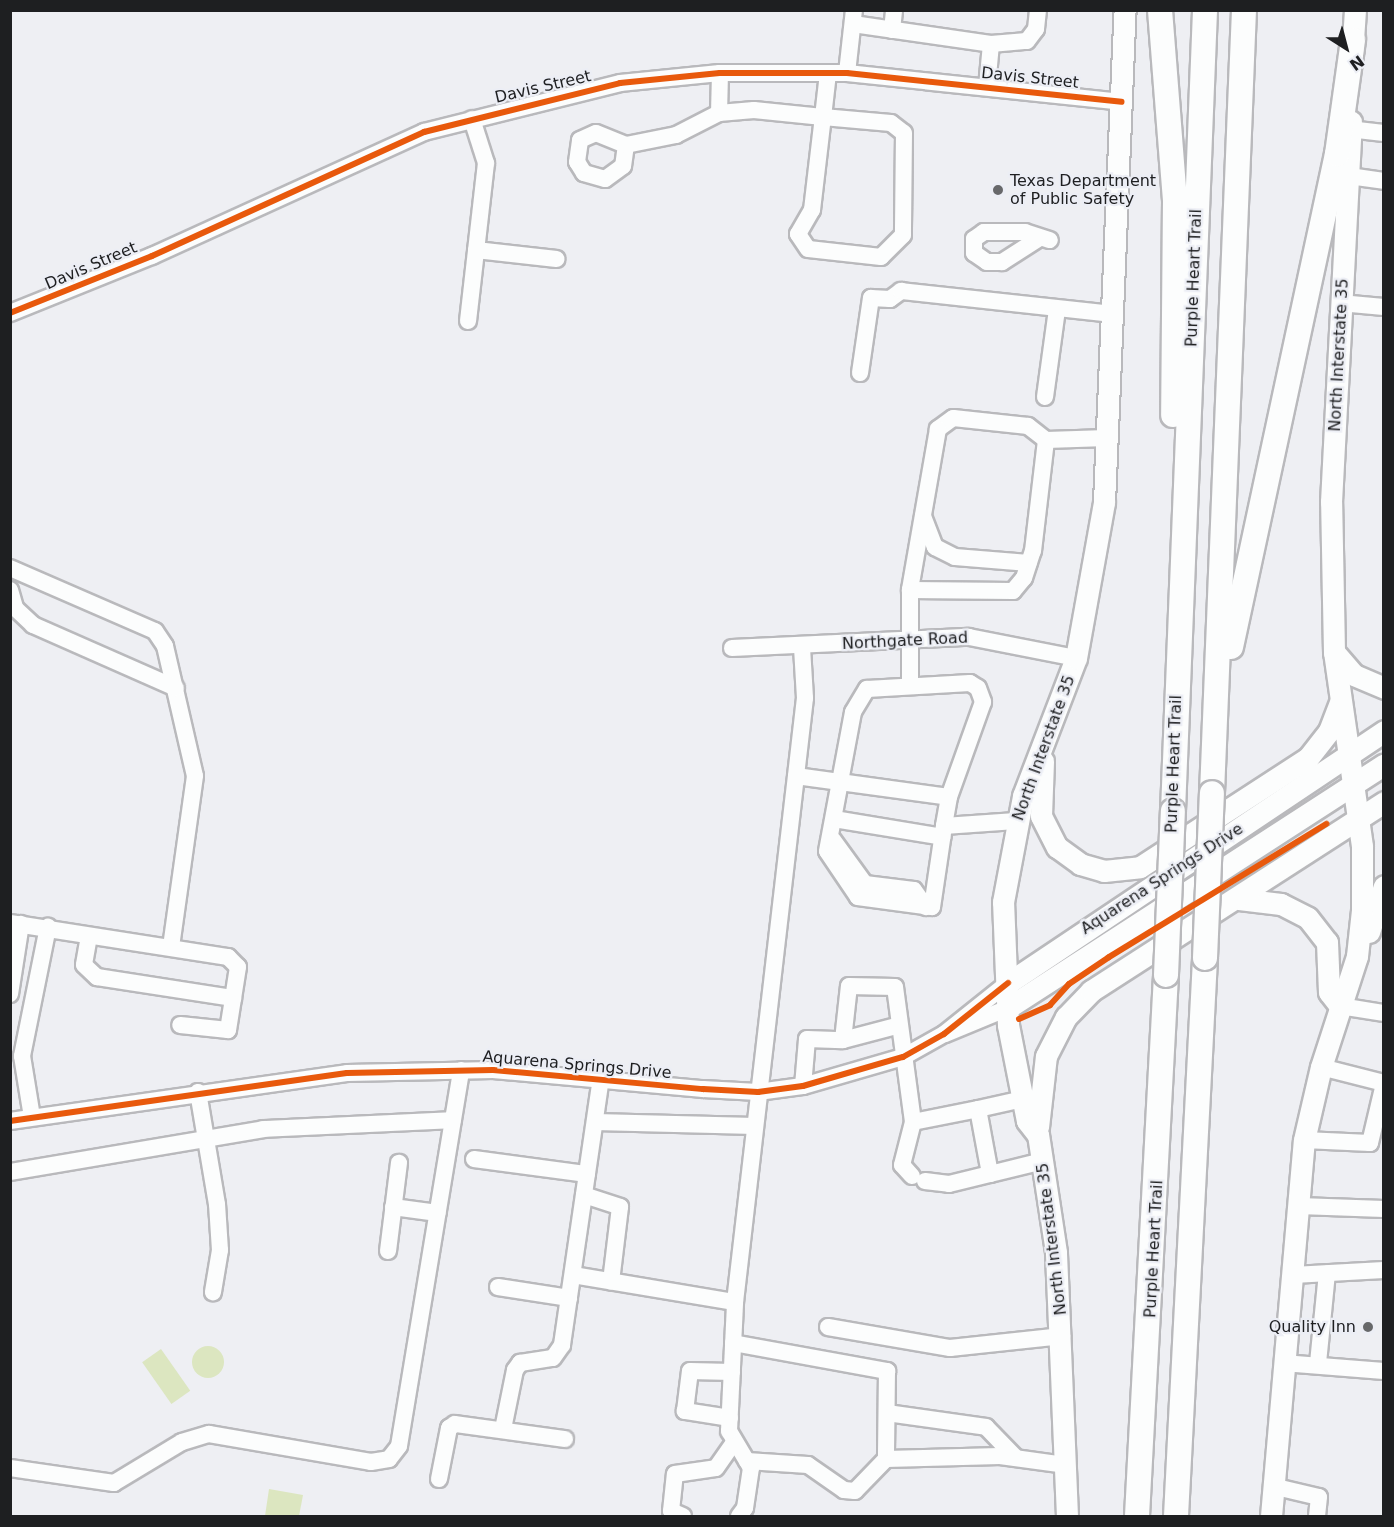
<!DOCTYPE html>
<style>
body{margin:0}
#map{position:relative;width:1394px;height:1527px;overflow:hidden;background:#eeeff3;font-family:"DejaVu Sans",sans-serif}
div>[style]{position:absolute}
[style*='--x']{left:calc(var(--x)*1px);top:calc(var(--y)*1px);width:calc(var(--w)*1px);rotate:calc(var(--a)*1deg)}
.green>*{inset:0;background:#dce6c0;transform-origin:0 0}
.round{border-radius:50%}
.roads{filter:drop-shadow(2px 0 #b9b9bc) drop-shadow(-2px 0 #b9b9bc) drop-shadow(0 2px #b9b9bc) drop-shadow(0 -2px #b9b9bc)}
.minor>*{height:16px;margin:-8px;padding:0 8px;transform-origin:8px;border-radius:8px;background:#fcfdfd}
.major>*{height:21px;margin:-10.5px;padding:0 10.5px;transform-origin:10.5px;border-radius:10.5px;background:#fcfdfd}
.highway>*{height:24px;margin:-12px;padding:0 12px;transform-origin:12px;border-radius:12px;background:#fcfdfd}
.bridges{filter:drop-shadow(2px 0 #b9b9bc) drop-shadow(-2px 0 #b9b9bc) drop-shadow(0 2px #b9b9bc) drop-shadow(0 -2px #b9b9bc)}
.highway-bridge>*{height:24px;margin:-12px;padding:0 12px;transform-origin:12px;border-radius:12px;background:#fcfdfd}
.cycleway>*{height:6px;margin:-3px;padding:0 3px;transform-origin:3px;border-radius:3px;background:#e8590c}
.dots>*{width:16px;height:16px;translate:-50% -50%;box-sizing:border-box;border:3px solid #eceef5;border-radius:50%}
span{translate:-50% -50%;white-space:nowrap;text-align:center;line-height:1.15;-webkit-text-stroke:4.5px #eceef5;paint-order:stroke}
.street-label{font-size:16px;color:#1e1f21}
.poi-label{font-size:16px;color:#1e1f21}
.left{translate:0 -50%;text-align:left}
.right{translate:-100% -50%;text-align:right}
.frame{position:absolute;inset:0;border:12px solid #1e1f21;pointer-events:none}
.north{position:absolute;left:1316px;top:18px;width:60px;height:60px;-webkit-text-stroke:4px #eceef5;paint-order:stroke;rotate:144deg;font-size:16px;font-weight:700;line-height:24px;text-align:center;color:#1e1f21}
.north::after{content:'';display:block;margin:auto;width:21px;height:27px;background:#1e1f21;clip-path:polygon(50% 0,100% 100%,50% 72%,0 100%)}
</style>
<div id="map">
<div class="green">
<div class="round" style="left:192px;top:1346px;width:32px;height:32px"></div>
<div style="left:161px;top:1349px;width:51px;height:23px;rotate:55deg"></div>
<div style="clip-path:polygon(269px 1489px,303px 1495px,299px 1516px,265px 1516px)"></div>
</div>
<div class="roads">
<div class="minor">
<div style="--x:853;--y:24;--w:139;--a:8.2"></div>
<div style="--x:892;--y:30;--w:20;--a:-84"></div>
<div style="--x:720;--y:73;--w:40;--a:91.4"></div>
<div style="--x:719;--y:113;--w:35;--a:-5"></div>
<div style="--x:754;--y:110;--w:69;--a:5.8"></div>
<div style="--x:823;--y:117;--w:68;--a:5"></div>
<div style="--x:891;--y:123;--w:16;--a:38"></div>
<div style="--x:904;--y:133;--w:102;--a:90.6"></div>
<div style="--x:903;--y:235;--w:31;--a:135"></div>
<div style="--x:881;--y:257;--w:73;--a:-173.7"></div>
<div style="--x:808;--y:249;--w:18;--a:-124"></div>
<div style="--x:798;--y:234;--w:28;--a:-60"></div>
<div style="--x:812;--y:210;--w:94;--a:-83.3"></div>
<div style="--x:823;--y:117;--w:44;--a:-83.5"></div>
<div style="--x:847;--y:73;--w:63;--a:-83.7"></div>
<div style="--x:987;--y:87;--w:43;--a:-84.7"></div>
<div style="--x:991;--y:44;--w:36;--a:-5"></div>
<div style="--x:1027;--y:41;--w:15;--a:-53"></div>
<div style="--x:1036;--y:29;--w:19;--a:-84"></div>
<div style="--x:1340;--y:128;--w:44;--a:6.5"></div>
<div style="--x:626;--y:145;--w:21;--a:98"></div>
<div style="--x:623;--y:166;--w:22;--a:144"></div>
<div style="--x:605;--y:179;--w:22;--a:-164"></div>
<div style="--x:584;--y:173;--w:13;--a:-122"></div>
<div style="--x:577;--y:162;--w:22;--a:-82"></div>
<div style="--x:580;--y:140;--w:17;--a:-24"></div>
<div style="--x:596;--y:133;--w:32;--a:22"></div>
<div style="--x:626;--y:145;--w:51;--a:-11.3"></div>
<div style="--x:676;--y:135;--w:48;--a:-27.1"></div>
<div style="--x:1349;--y:176;--w:35;--a:8"></div>
<div style="--x:1038;--y:239;--w:43;--a:147.4"></div>
<div style="--x:1002;--y:262;--w:15;--a:180"></div>
<div style="--x:987;--y:262;--w:16;--a:-145"></div>
<div style="--x:974;--y:253;--w:14;--a:-90"></div>
<div style="--x:974;--y:239;--w:12;--a:-35"></div>
<div style="--x:984;--y:232;--w:41;--a:0"></div>
<div style="--x:1025;--y:232;--w:26;--a:18"></div>
<div style="--x:476;--y:250;--w:81;--a:6.4"></div>
<div style="--x:1340;--y:303;--w:44;--a:5.2"></div>
<div style="--x:10;--y:313;--w:153;--a:-21.9"></div>
<div style="--x:152;--y:256;--w:299;--a:-24.5"></div>
<div style="--x:424;--y:132;--w:202;--a:-14"></div>
<div style="--x:620;--y:83;--w:100;--a:-5.7"></div>
<div style="--x:720;--y:73;--w:127;--a:0"></div>
<div style="--x:847;--y:73;--w:276;--a:6"></div>
<div style="--x:468;--y:321;--w:159;--a:-83.5"></div>
<div style="--x:486;--y:163;--w:46;--a:-107.7"></div>
<div style="--x:860;--y:373;--w:76;--a:-81.7"></div>
<div style="--x:871;--y:298;--w:19;--a:3"></div>
<div style="--x:890;--y:299;--w:14;--a:-36"></div>
<div style="--x:901;--y:291;--w:212;--a:6.2"></div>
<div style="--x:1045;--y:397;--w:89;--a:-82.2"></div>
<div style="--x:1046;--y:440;--w:23;--a:-142"></div>
<div style="--x:1028;--y:426;--w:75;--a:-173.9"></div>
<div style="--x:953;--y:418;--w:19;--a:144"></div>
<div style="--x:938;--y:429;--w:163;--a:99.9"></div>
<div style="--x:910;--y:590;--w:103;--a:0.6"></div>
<div style="--x:1013;--y:591;--w:17;--a:-50"></div>
<div style="--x:1024;--y:578;--w:28;--a:-72"></div>
<div style="--x:1033;--y:551;--w:112;--a:-83.3"></div>
<div style="--x:1046;--y:440;--w:61;--a:-1.9"></div>
<div style="--x:923;--y:516;--w:33;--a:69"></div>
<div style="--x:935;--y:547;--w:22;--a:27"></div>
<div style="--x:955;--y:557;--w:74;--a:4.6"></div>
<div style="--x:10;--y:568;--w:158;--a:23.5"></div>
<div style="--x:155;--y:631;--w:18;--a:56"></div>
<div style="--x:165;--y:646;--w:133;--a:77"></div>
<div style="--x:195;--y:776;--w:172;--a:98"></div>
<div style="--x:10;--y:590;--w:19;--a:74"></div>
<div style="--x:15;--y:608;--w:25;--a:43"></div>
<div style="--x:33;--y:625;--w:156;--a:23.8"></div>
<div style="--x:910;--y:590;--w:95;--a:90"></div>
<div style="--x:732;--y:648;--w:237;--a:-2.7"></div>
<div style="--x:969;--y:637;--w:109;--a:11.1"></div>
<div style="--x:796;--y:776;--w:154;--a:7.8"></div>
<div style="--x:834;--y:819;--w:110;--a:9.4"></div>
<div style="--x:944;--y:826;--w:82;--a:98.4"></div>
<div style="--x:932;--y:907;--w:75;--a:-172.3"></div>
<div style="--x:858;--y:897;--w:55;--a:-124"></div>
<div style="--x:827;--y:851;--w:141;--a:-79.4"></div>
<div style="--x:853;--y:712;--w:27;--a:-59"></div>
<div style="--x:867;--y:689;--w:103;--a:-3.3"></div>
<div style="--x:970;--y:683;--w:9;--a:32"></div>
<div style="--x:978;--y:688;--w:15;--a:70"></div>
<div style="--x:983;--y:702;--w:101;--a:109.7"></div>
<div style="--x:949;--y:797;--w:29;--a:100"></div>
<div style="--x:944;--y:826;--w:72;--a:-4"></div>
<div style="--x:833;--y:840;--w:54;--a:54"></div>
<div style="--x:865;--y:884;--w:49;--a:7"></div>
<div style="--x:914;--y:890;--w:21;--a:55"></div>
<div style="--x:10;--y:923;--w:221;--a:8.9"></div>
<div style="--x:228;--y:957;--w:14;--a:45"></div>
<div style="--x:238;--y:967;--w:64;--a:99"></div>
<div style="--x:228;--y:1030;--w:48;--a:-174.1"></div>
<div style="--x:89;--y:936;--w:29;--a:100"></div>
<div style="--x:84;--y:965;--w:18;--a:43"></div>
<div style="--x:97;--y:977;--w:138;--a:8.8"></div>
<div style="--x:10;--y:994;--w:71;--a:-81.1"></div>
<div style="--x:1340;--y:1006;--w:45;--a:9"></div>
<div style="--x:945;--y:1034;--w:66;--a:-22.3"></div>
<div style="--x:843;--y:1040;--w:55;--a:-14.8"></div>
<div style="--x:1321;--y:1067;--w:65;--a:14.3"></div>
<div style="--x:803;--y:1086;--w:47;--a:-85.1"></div>
<div style="--x:807;--y:1039;--w:36;--a:2"></div>
<div style="--x:843;--y:1040;--w:54;--a:-83.7"></div>
<div style="--x:849;--y:986;--w:46;--a:1.2"></div>
<div style="--x:895;--y:987;--w:136;--a:82.4"></div>
<div style="--x:198;--y:1092;--w:114;--a:80.4"></div>
<div style="--x:217;--y:1204;--w:46;--a:86.3"></div>
<div style="--x:220;--y:1250;--w:43;--a:99.5"></div>
<div style="--x:1023;--y:1099;--w:46;--a:167.5"></div>
<div style="--x:978;--y:1109;--w:66;--a:79.5"></div>
<div style="--x:990;--y:1174;--w:55;--a:-13.8"></div>
<div style="--x:32;--y:1117;--w:62;--a:-99.3"></div>
<div style="--x:22;--y:1056;--w:132;--a:-78.6"></div>
<div style="--x:10;--y:1121;--w:340;--a:-8.1"></div>
<div style="--x:347;--y:1073;--w:146;--a:-1.2"></div>
<div style="--x:493;--y:1070;--w:211;--a:5.2"></div>
<div style="--x:703;--y:1089;--w:55;--a:3.1"></div>
<div style="--x:758;--y:1092;--w:45;--a:-7.6"></div>
<div style="--x:803;--y:1086;--w:104;--a:-16.2"></div>
<div style="--x:903;--y:1057;--w:47;--a:-29.3"></div>
<div style="--x:944;--y:1034;--w:82;--a:-38.6"></div>
<div style="--x:595;--y:1122;--w:160;--a:1.4"></div>
<div style="--x:1304;--y:1140;--w:66;--a:2.6"></div>
<div style="--x:1370;--y:1143;--w:61;--a:-76.7"></div>
<div style="--x:474;--y:1159;--w:114;--a:7.6"></div>
<div style="--x:10;--y:1172;--w:257;--a:-9.6"></div>
<div style="--x:263;--y:1129;--w:190;--a:-2.7"></div>
<div style="--x:912;--y:1176;--w:15;--a:-132"></div>
<div style="--x:902;--y:1165;--w:44;--a:-75.7"></div>
<div style="--x:913;--y:1122;--w:66;--a:-11.3"></div>
<div style="--x:925;--y:1181;--w:24;--a:7"></div>
<div style="--x:949;--y:1184;--w:42;--a:-13.7"></div>
<div style="--x:584;--y:1195;--w:38;--a:18"></div>
<div style="--x:620;--y:1207;--w:75;--a:96.9"></div>
<div style="--x:1299;--y:1206;--w:85;--a:2"></div>
<div style="--x:393;--y:1207;--w:45;--a:7.6"></div>
<div style="--x:388;--y:1251;--w:89;--a:-82.9"></div>
<div style="--x:573;--y:1275;--w:164;--a:9.5"></div>
<div style="--x:1293;--y:1275;--w:91;--a:-3.1"></div>
<div style="--x:498;--y:1287;--w:72;--a:8.8"></div>
<div style="--x:828;--y:1327;--w:124;--a:9.8"></div>
<div style="--x:950;--y:1348;--w:113;--a:-6.1"></div>
<div style="--x:733;--y:1343;--w:157;--a:10.3"></div>
<div style="--x:887;--y:1371;--w:88;--a:90.7"></div>
<div style="--x:886;--y:1459;--w:114;--a:-1.5"></div>
<div style="--x:1000;--y:1456;--w:67;--a:7.8"></div>
<div style="--x:1283;--y:1363;--w:101;--a:4.5"></div>
<div style="--x:1318;--y:1363;--w:90;--a:-84.3"></div>
<div style="--x:887;--y:1413;--w:100;--a:8"></div>
<div style="--x:986;--y:1427;--w:43;--a:45.9"></div>
<div style="--x:730;--y:1418;--w:46;--a:-171.2"></div>
<div style="--x:685;--y:1411;--w:40;--a:-82.9"></div>
<div style="--x:690;--y:1371;--w:42;--a:1.4"></div>
<div style="--x:503;--y:1429;--w:60;--a:-78.5"></div>
<div style="--x:515;--y:1370;--w:9;--a:-54"></div>
<div style="--x:520;--y:1363;--w:33;--a:-9"></div>
<div style="--x:553;--y:1358;--w:16;--a:-55"></div>
<div style="--x:562;--y:1345;--w:269;--a:-81.7"></div>
<div style="--x:747;--y:1461;--w:61;--a:3.8"></div>
<div style="--x:808;--y:1465;--w:44;--a:34.8"></div>
<div style="--x:844;--y:1490;--w:11;--a:5"></div>
<div style="--x:855;--y:1491;--w:45;--a:-45.9"></div>
<div style="--x:10;--y:1468;--w:105;--a:8.2"></div>
<div style="--x:114;--y:1483;--w:79;--a:-31.1"></div>
<div style="--x:182;--y:1442;--w:28;--a:-17"></div>
<div style="--x:209;--y:1434;--w:164;--a:9.8"></div>
<div style="--x:371;--y:1462;--w:18;--a:-9"></div>
<div style="--x:389;--y:1459;--w:16;--a:-52"></div>
<div style="--x:399;--y:1446;--w:381;--a:-80.6"></div>
<div style="--x:439;--y:1479;--w:52;--a:-78.9"></div>
<div style="--x:449;--y:1428;--w:7;--a:-34"></div>
<div style="--x:455;--y:1424;--w:111;--a:7.8"></div>
<div style="--x:1272;--y:1486;--w:48;--a:13.2"></div>
<div style="--x:1319;--y:1497;--w:19;--a:96"></div>
<div style="--x:683;--y:1516;--w:13;--a:-157"></div>
<div style="--x:671;--y:1511;--w:37;--a:-84"></div>
<div style="--x:675;--y:1474;--w:41;--a:-8.3"></div>
<div style="--x:716;--y:1468;--w:29;--a:-55"></div>
<div style="--x:739;--y:1516;--w:10;--a:-53"></div>
<div style="--x:745;--y:1508;--w:40;--a:-81.5"></div>
<div style="--x:751;--y:1468;--w:43;--a:-120.7"></div>
<div style="--x:729;--y:1431;--w:129;--a:-87.3"></div>
<div style="--x:735;--y:1302;--w:608;--a:-83.39"></div>
<div style="--x:805;--y:698;--w:51;--a:-93.4"></div>
</div>
<div class="major">
<div style="--x:1352;--y:55;--w:45;--a:-86.2"></div>
<div style="--x:1334;--y:652;--w:30;--a:49"></div>
<div style="--x:1354;--y:675;--w:33;--a:23"></div>
<div style="--x:1043;--y:761;--w:55;--a:92.1"></div>
<div style="--x:1041;--y:816;--w:35;--a:63"></div>
<div style="--x:1057;--y:847;--w:29;--a:36"></div>
<div style="--x:1080;--y:864;--w:25;--a:16"></div>
<div style="--x:1104;--y:871;--w:36;--a:-6"></div>
<div style="--x:1140;--y:867;--w:200;--a:-33"></div>
<div style="--x:1308;--y:758;--w:34;--a:-52"></div>
<div style="--x:1329;--y:731;--w:31;--a:-69"></div>
<div style="--x:1239;--y:899;--w:42;--a:6.8"></div>
<div style="--x:1281;--y:904;--w:30;--a:27"></div>
<div style="--x:1308;--y:918;--w:31;--a:52"></div>
<div style="--x:1327;--y:942;--w:50;--a:87.7"></div>
<div style="--x:1329;--y:992;--w:18;--a:52"></div>
<div style="--x:1369;--y:932;--w:48;--a:-71.9"></div>
<div style="--x:1008;--y:983;--w:453;--a:-33.8"></div>
<div style="--x:1006;--y:1009;--w:450;--a:-32.9"></div>
<div style="--x:1038;--y:1127;--w:71;--a:-83.6"></div>
<div style="--x:1046;--y:1056;--w:44;--a:-62.9"></div>
<div style="--x:1066;--y:1017;--w:36;--a:-46"></div>
<div style="--x:1091;--y:991;--w:349;--a:-32.8"></div>
<div style="--x:1067;--y:1516;--w:264;--a:-92.4"></div>
<div style="--x:1056;--y:1252;--w:118;--a:-98.7"></div>
<div style="--x:1038;--y:1135;--w:18;--a:-128"></div>
<div style="--x:1027;--y:1121;--w:98;--a:-101.2"></div>
<div style="--x:1008;--y:1025;--w:123;--a:-92.3"></div>
<div style="--x:1003;--y:902;--w:108;--a:-79.3"></div>
<div style="--x:1023;--y:796;--w:148;--a:-69"></div>
<div style="--x:1076;--y:658;--w:158;--a:-79.8"></div>
<div style="--x:1104;--y:502;--w:492;--a:-87.6"></div>
<div style="--x:1271;--y:1516;--w:377;--a:-85"></div>
<div style="--x:1304;--y:1140;--w:75;--a:-76.9"></div>
<div style="--x:1321;--y:1067;--w:117;--a:-72"></div>
<div style="--x:1357;--y:956;--w:46;--a:-83.8"></div>
<div style="--x:1362;--y:910;--w:64;--a:-90"></div>
<div style="--x:1362;--y:846;--w:196;--a:-98.2"></div>
<div style="--x:1334;--y:652;--w:150;--a:-91.1"></div>
<div style="--x:1331;--y:502;--w:381;--a:-87"></div>
</div>
<div class="highway">
<div style="--x:1160;--y:10;--w:192;--a:85.5"></div>
<div style="--x:1175;--y:201;--w:214;--a:90.5"></div>
<div style="--x:1231;--y:647;--w:504;--a:-77.87"></div>
<div style="--x:1337;--y:154;--w:115;--a:-82"></div>
<div style="--x:1212;--y:793;--w:784;--a:-87.66"></div>
<div style="--x:1173;--y:811;--w:802;--a:-87.71"></div>
<div style="--x:1137;--y:1516;--w:542;--a:-86.93"></div>
<div style="--x:1176;--y:1516;--w:559;--a:-87.02"></div>
</div>
</div>
<div class="bridges">
<div class="highway-bridge">
<div style="--x:1205;--y:958;--w:165;--a:-87.6"></div>
<div style="--x:1166;--y:975;--w:164;--a:-87.6"></div>
</div>
</div>
<div class="cycleway">
<div style="--x:10;--y:313;--w:153;--a:-21.9"></div>
<div style="--x:152;--y:256;--w:299;--a:-24.5"></div>
<div style="--x:424;--y:132;--w:202;--a:-14"></div>
<div style="--x:620;--y:83;--w:100;--a:-5.7"></div>
<div style="--x:720;--y:73;--w:127;--a:0"></div>
<div style="--x:847;--y:73;--w:276;--a:6"></div>
<div style="--x:1019;--y:1019;--w:34;--a:-24"></div>
<div style="--x:1050;--y:1005;--w:28;--a:-48"></div>
<div style="--x:1069;--y:984;--w:48;--a:-34"></div>
<div style="--x:1109;--y:957;--w:255;--a:-31.5"></div>
<div style="--x:10;--y:1121;--w:340;--a:-8.1"></div>
<div style="--x:347;--y:1073;--w:146;--a:-1.2"></div>
<div style="--x:493;--y:1070;--w:211;--a:5.2"></div>
<div style="--x:703;--y:1089;--w:55;--a:3.1"></div>
<div style="--x:758;--y:1092;--w:45;--a:-7.6"></div>
<div style="--x:803;--y:1086;--w:104;--a:-16.2"></div>
<div style="--x:903;--y:1057;--w:47;--a:-29.3"></div>
<div style="--x:944;--y:1034;--w:82;--a:-38.6"></div>
</div>
<div class="dots">
<div style="left:998px;top:190px;background:#67686a"></div>
<div style="left:1368px;top:1327px;background:#67686a"></div>
</div>
<div class="street-label">
<span style="left:1030px;top:78px;rotate:6deg">Davis Street</span>
<span style="left:543px;top:87px;rotate:-13deg">Davis Street</span>
<span style="left:91px;top:266px;rotate:-23deg">Davis Street</span>
<span style="left:1194px;top:278px;rotate:-88deg">Purple Heart Trail</span>
<span style="left:1339px;top:355px;rotate:-87deg">North Interstate 35</span>
<span style="left:905px;top:641px;rotate:-3deg">Northgate Road</span>
<span style="left:1044px;top:748px;rotate:-70deg">North Interstate 35</span>
<span style="left:1174px;top:764px;rotate:-88deg">Purple Heart Trail</span>
<span style="left:1162px;top:879px;rotate:-33deg">Aquarena Springs Drive</span>
<span style="left:577px;top:1065px;rotate:5deg">Aquarena Springs Drive</span>
<span style="left:1052px;top:1239px;rotate:-97deg">North Interstate 35</span>
<span style="left:1154px;top:1249px;rotate:-87deg">Purple Heart Trail</span>
</div>
<div class="poi-label">
<span class="left" style="left:1010px;top:190px">Texas Department<br>of Public Safety</span>
<span class="right" style="left:1356px;top:1327px">Quality Inn</span>
</div>
<div class="frame"></div>
<div class="north">N</div>
</div>
